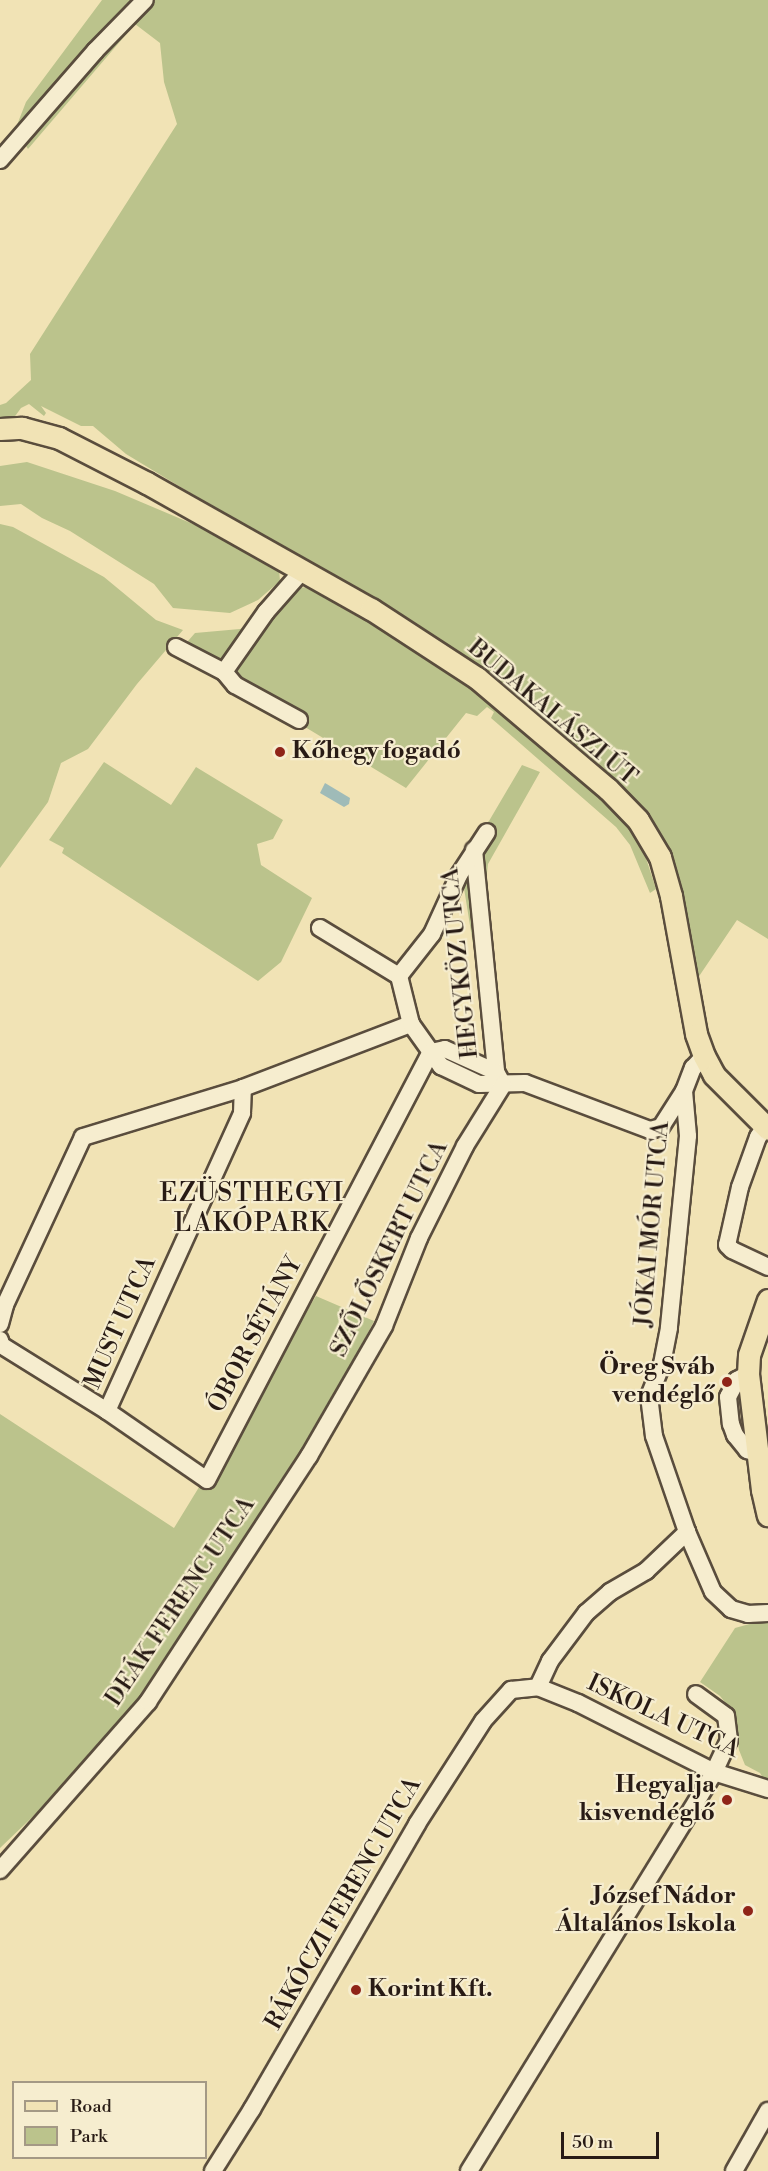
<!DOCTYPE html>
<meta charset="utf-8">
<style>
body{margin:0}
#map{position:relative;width:768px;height:2171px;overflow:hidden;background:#f1e3b5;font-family:"Libre Bodoni",serif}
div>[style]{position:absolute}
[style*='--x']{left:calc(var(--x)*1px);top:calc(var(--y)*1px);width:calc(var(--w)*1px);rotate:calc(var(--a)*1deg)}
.green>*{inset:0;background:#bbc38c}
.water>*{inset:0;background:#9fbbb8}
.roads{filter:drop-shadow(2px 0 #5a4d3d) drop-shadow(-2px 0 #5a4d3d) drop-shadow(0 2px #5a4d3d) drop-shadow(0 -2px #5a4d3d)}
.minor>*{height:16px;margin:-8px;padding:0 8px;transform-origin:8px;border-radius:8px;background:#f6edcf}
.major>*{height:21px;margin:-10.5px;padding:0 10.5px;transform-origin:10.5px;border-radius:10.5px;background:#f1e3b5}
.dots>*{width:16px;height:16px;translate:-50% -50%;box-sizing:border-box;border:3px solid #f6edcf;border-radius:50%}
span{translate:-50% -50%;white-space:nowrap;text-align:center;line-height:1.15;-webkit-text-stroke:4.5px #f6edcf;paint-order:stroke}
.street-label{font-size:24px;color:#281b15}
.poi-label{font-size:24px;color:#281b15;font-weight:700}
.left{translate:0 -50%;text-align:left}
.right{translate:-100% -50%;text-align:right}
.neighbourhood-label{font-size:26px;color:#281b15;letter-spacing:1.5px}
.legend{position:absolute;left:12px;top:2081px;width:195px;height:78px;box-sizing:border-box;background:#f6edcf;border:2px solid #a49985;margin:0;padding:8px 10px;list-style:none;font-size:18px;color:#281b15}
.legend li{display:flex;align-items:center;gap:12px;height:30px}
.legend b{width:30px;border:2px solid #a49985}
.scale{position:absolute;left:561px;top:2132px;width:98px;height:27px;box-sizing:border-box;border:3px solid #281b15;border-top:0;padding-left:8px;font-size:18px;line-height:21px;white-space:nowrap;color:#281b15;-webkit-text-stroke:4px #f6edcf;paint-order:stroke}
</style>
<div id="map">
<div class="green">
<div style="clip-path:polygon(102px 0,768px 0,768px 939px,737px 920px,681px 1003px,653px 861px,644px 852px,656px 889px,650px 893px,630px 845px,616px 827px,491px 718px,494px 712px,487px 707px,477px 716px,466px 713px,406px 788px,305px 727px,300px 716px,233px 678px,232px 671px,295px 588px,311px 587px,354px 615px,364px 616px,482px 696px,479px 668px,126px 454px,93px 426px,81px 426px,41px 406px,46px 413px,44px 416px,29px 404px,21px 408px,13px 419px,0 422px,0 405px,6px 403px,31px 380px,30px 354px,177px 124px,164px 82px,160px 43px,135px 24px,28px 149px,15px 130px,26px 102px)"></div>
<div style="clip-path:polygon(27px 462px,115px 491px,233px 541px,279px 569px,280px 581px,258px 600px,230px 613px,173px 608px,154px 584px,70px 531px,42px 518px,21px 504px,0 506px,0 466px)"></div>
<div style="clip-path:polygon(0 524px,13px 527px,104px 577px,156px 620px,183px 630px,137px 684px,88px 749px,61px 763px,48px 802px,0 868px)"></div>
<div style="clip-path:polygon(252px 625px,232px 653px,218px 660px,187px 647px,188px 641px,195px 633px,240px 629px)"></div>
<div style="clip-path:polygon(104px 762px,171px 805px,196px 767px,283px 820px,273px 839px,257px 844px,261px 865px,312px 898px,281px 962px,258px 981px,62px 853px,64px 848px,49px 840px)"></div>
<div style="clip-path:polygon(522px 765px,540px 772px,488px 864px,486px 881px,491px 948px,474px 950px,462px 876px,480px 828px,489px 821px)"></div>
<div style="clip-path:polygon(316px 1296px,374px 1321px,283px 1496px,118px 1735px,0 1848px,0 1414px,174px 1528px)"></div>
<div style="clip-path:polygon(768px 1619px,768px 1781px,766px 1783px,760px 1773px,745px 1765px,739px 1750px,732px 1711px,720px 1696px,700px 1682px,735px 1628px)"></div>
</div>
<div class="water">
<div style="clip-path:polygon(325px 783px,350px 798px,349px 804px,344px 807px,320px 793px)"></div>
</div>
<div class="roads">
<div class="minor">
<div style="--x:0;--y:160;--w:145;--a:-48.9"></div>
<div style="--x:95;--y:51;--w:71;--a:-45.6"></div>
<div style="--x:176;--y:647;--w:54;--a:27.5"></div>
<div style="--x:299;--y:720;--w:73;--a:-151.3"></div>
<div style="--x:235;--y:685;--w:17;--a:-130"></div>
<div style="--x:224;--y:672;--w:73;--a:-55"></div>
<div style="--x:266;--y:612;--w:55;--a:-48.7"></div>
<div style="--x:474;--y:850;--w:223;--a:84.3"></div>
<div style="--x:320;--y:928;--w:92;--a:31.3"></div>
<div style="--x:411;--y:1024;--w:49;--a:-104"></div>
<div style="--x:399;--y:976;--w:53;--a:-51.8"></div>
<div style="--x:432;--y:934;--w:65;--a:-65.4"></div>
<div style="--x:459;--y:875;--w:51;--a:-56.9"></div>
<div style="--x:431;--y:1052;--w:14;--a:-12"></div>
<div style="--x:445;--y:1049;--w:56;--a:24.3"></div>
<div style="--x:496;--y:1072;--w:10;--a:61"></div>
<div style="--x:684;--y:1091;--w:45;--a:84.9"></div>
<div style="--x:688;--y:1136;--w:193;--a:95.7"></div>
<div style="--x:669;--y:1328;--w:37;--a:101"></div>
<div style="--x:662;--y:1364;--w:35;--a:112"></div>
<div style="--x:649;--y:1396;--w:40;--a:82.9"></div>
<div style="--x:654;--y:1436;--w:102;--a:71"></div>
<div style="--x:687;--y:1532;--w:65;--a:66.6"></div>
<div style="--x:713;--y:1592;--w:25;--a:43"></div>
<div style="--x:731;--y:1609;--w:18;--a:16"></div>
<div style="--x:748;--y:1614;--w:20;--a:-3"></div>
<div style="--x:765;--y:1126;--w:13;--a:122"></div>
<div style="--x:758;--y:1137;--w:53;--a:109.8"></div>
<div style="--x:740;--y:1187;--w:59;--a:102.6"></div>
<div style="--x:727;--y:1245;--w:7;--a:45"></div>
<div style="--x:732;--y:1250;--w:40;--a:25"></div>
<div style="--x:0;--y:1324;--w:20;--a:-75"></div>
<div style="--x:5;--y:1305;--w:185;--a:-65.1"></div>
<div style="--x:83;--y:1137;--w:167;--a:-17"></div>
<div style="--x:243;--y:1088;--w:180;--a:-20.9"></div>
<div style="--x:411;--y:1024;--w:52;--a:54.5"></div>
<div style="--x:441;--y:1066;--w:42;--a:25.3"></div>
<div style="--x:479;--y:1084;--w:46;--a:-1.2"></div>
<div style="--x:525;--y:1083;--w:134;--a:20.6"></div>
<div style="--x:650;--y:1130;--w:11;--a:-15"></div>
<div style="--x:661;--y:1127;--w:43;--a:-57.4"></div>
<div style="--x:684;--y:1091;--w:25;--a:-69"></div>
<div style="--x:693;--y:1068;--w:16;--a:-47"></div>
<div style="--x:0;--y:1340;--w:5;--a:79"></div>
<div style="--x:1;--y:1345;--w:125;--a:31.9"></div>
<div style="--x:107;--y:1411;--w:121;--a:34.6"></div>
<div style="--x:207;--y:1480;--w:483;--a:-62.4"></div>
<div style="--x:748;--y:1374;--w:13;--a:151"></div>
<div style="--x:737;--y:1380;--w:19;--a:118"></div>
<div style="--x:728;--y:1397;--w:27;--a:84"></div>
<div style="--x:731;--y:1424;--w:12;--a:70"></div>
<div style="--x:735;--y:1435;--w:19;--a:51"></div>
<div style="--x:747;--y:1450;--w:10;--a:17"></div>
<div style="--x:107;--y:1411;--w:327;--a:-65.6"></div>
<div style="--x:242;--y:1113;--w:25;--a:-88"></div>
<div style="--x:538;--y:1687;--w:29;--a:-65"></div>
<div style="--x:550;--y:1661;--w:60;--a:-53.1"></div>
<div style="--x:586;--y:1613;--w:32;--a:-41"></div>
<div style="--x:610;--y:1592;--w:42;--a:-30.3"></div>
<div style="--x:646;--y:1571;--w:57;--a:-43.6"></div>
<div style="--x:0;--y:1870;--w:224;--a:-48.6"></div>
<div style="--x:148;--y:1702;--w:294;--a:-56.8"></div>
<div style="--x:309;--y:1456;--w:150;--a:-60"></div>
<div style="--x:384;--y:1326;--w:95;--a:-68.3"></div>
<div style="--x:419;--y:1238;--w:103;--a:-63.4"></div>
<div style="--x:465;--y:1146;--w:72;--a:-58.1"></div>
<div style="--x:213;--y:2171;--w:73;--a:-57.8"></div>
<div style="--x:252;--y:2109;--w:329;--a:-59.9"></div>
<div style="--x:417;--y:1824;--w:122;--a:-57.3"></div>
<div style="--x:483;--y:1721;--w:42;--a:-47.9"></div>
<div style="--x:511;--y:1690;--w:27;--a:-6"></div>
<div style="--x:538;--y:1687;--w:43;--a:21.8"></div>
<div style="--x:578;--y:1703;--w:153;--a:26.9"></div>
<div style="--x:714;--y:1772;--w:57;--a:17.5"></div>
<div style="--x:469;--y:2171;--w:468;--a:-58.4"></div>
<div style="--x:714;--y:1772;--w:35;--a:-65"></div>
<div style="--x:729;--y:1740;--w:24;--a:-97"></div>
<div style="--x:726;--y:1716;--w:37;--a:-144"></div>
<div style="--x:734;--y:2171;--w:69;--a:-60.5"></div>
</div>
<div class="major">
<div style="--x:0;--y:429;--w:22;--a:-3"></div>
<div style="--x:22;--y:428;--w:38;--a:15"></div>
<div style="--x:59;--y:438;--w:99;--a:27.1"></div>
<div style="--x:147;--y:483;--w:257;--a:29.4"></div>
<div style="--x:371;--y:609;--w:126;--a:33.1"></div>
<div style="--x:477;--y:678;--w:172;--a:40.3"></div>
<div style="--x:608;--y:789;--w:43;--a:45.9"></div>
<div style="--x:638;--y:820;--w:43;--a:59.3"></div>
<div style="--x:660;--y:857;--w:41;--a:74.2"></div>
<div style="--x:671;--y:896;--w:140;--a:79.7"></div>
<div style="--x:696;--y:1034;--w:23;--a:70"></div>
<div style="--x:704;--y:1056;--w:21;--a:62"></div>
<div style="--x:714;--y:1075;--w:76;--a:45"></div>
<div style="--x:768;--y:1300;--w:58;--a:109.1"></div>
<div style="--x:749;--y:1355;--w:19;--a:93"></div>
<div style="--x:748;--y:1374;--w:117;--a:83.1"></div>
<div style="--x:762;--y:1490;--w:26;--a:77"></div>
</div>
</div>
<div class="dots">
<div style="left:280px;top:752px;background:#8f2418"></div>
<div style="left:727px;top:1382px;background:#8f2418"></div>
<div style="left:727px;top:1800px;background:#8f2418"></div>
<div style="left:748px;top:1911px;background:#8f2418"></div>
<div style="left:356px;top:1990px;background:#8f2418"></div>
</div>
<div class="street-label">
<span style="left:552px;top:713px;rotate:40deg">BUDAKALÁSZI ÚT</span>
<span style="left:461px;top:963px;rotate:-96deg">HEGYKÖZ UTCA</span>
<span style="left:653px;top:1224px;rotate:-85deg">JÓKAI MÓR UTCA</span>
<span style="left:390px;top:1249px;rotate:-64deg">SZŐLŐSKERT UTCA</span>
<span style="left:121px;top:1323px;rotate:-66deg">MUST UTCA</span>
<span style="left:256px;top:1335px;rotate:-62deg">ÓBOR SÉTÁNY</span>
<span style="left:181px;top:1602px;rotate:-56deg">DEÁK FERENC UTCA</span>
<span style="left:663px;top:1717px;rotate:25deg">ISKOLA UTCA</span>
<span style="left:344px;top:1904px;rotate:-60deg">RÁKÓCZI FERENC UTCA</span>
</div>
<div class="poi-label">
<span class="left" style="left:292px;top:752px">Kőhegy fogadó</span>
<span class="right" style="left:715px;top:1382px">Öreg Sváb<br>vendéglő</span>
<span class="right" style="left:715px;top:1800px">Hegyalja<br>kisvendéglő</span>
<span class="right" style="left:736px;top:1911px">József Nádor<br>Általános Iskola</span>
<span class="left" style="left:368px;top:1990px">Korint Kft.</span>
</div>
<div class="neighbourhood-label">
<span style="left:252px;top:1209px">EZÜSTHEGYI<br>LAKÓPARK</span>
</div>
<ul class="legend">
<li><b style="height:8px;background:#f1e3b5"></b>Road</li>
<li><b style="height:16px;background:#bbc38c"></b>Park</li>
</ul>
<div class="scale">50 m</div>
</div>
